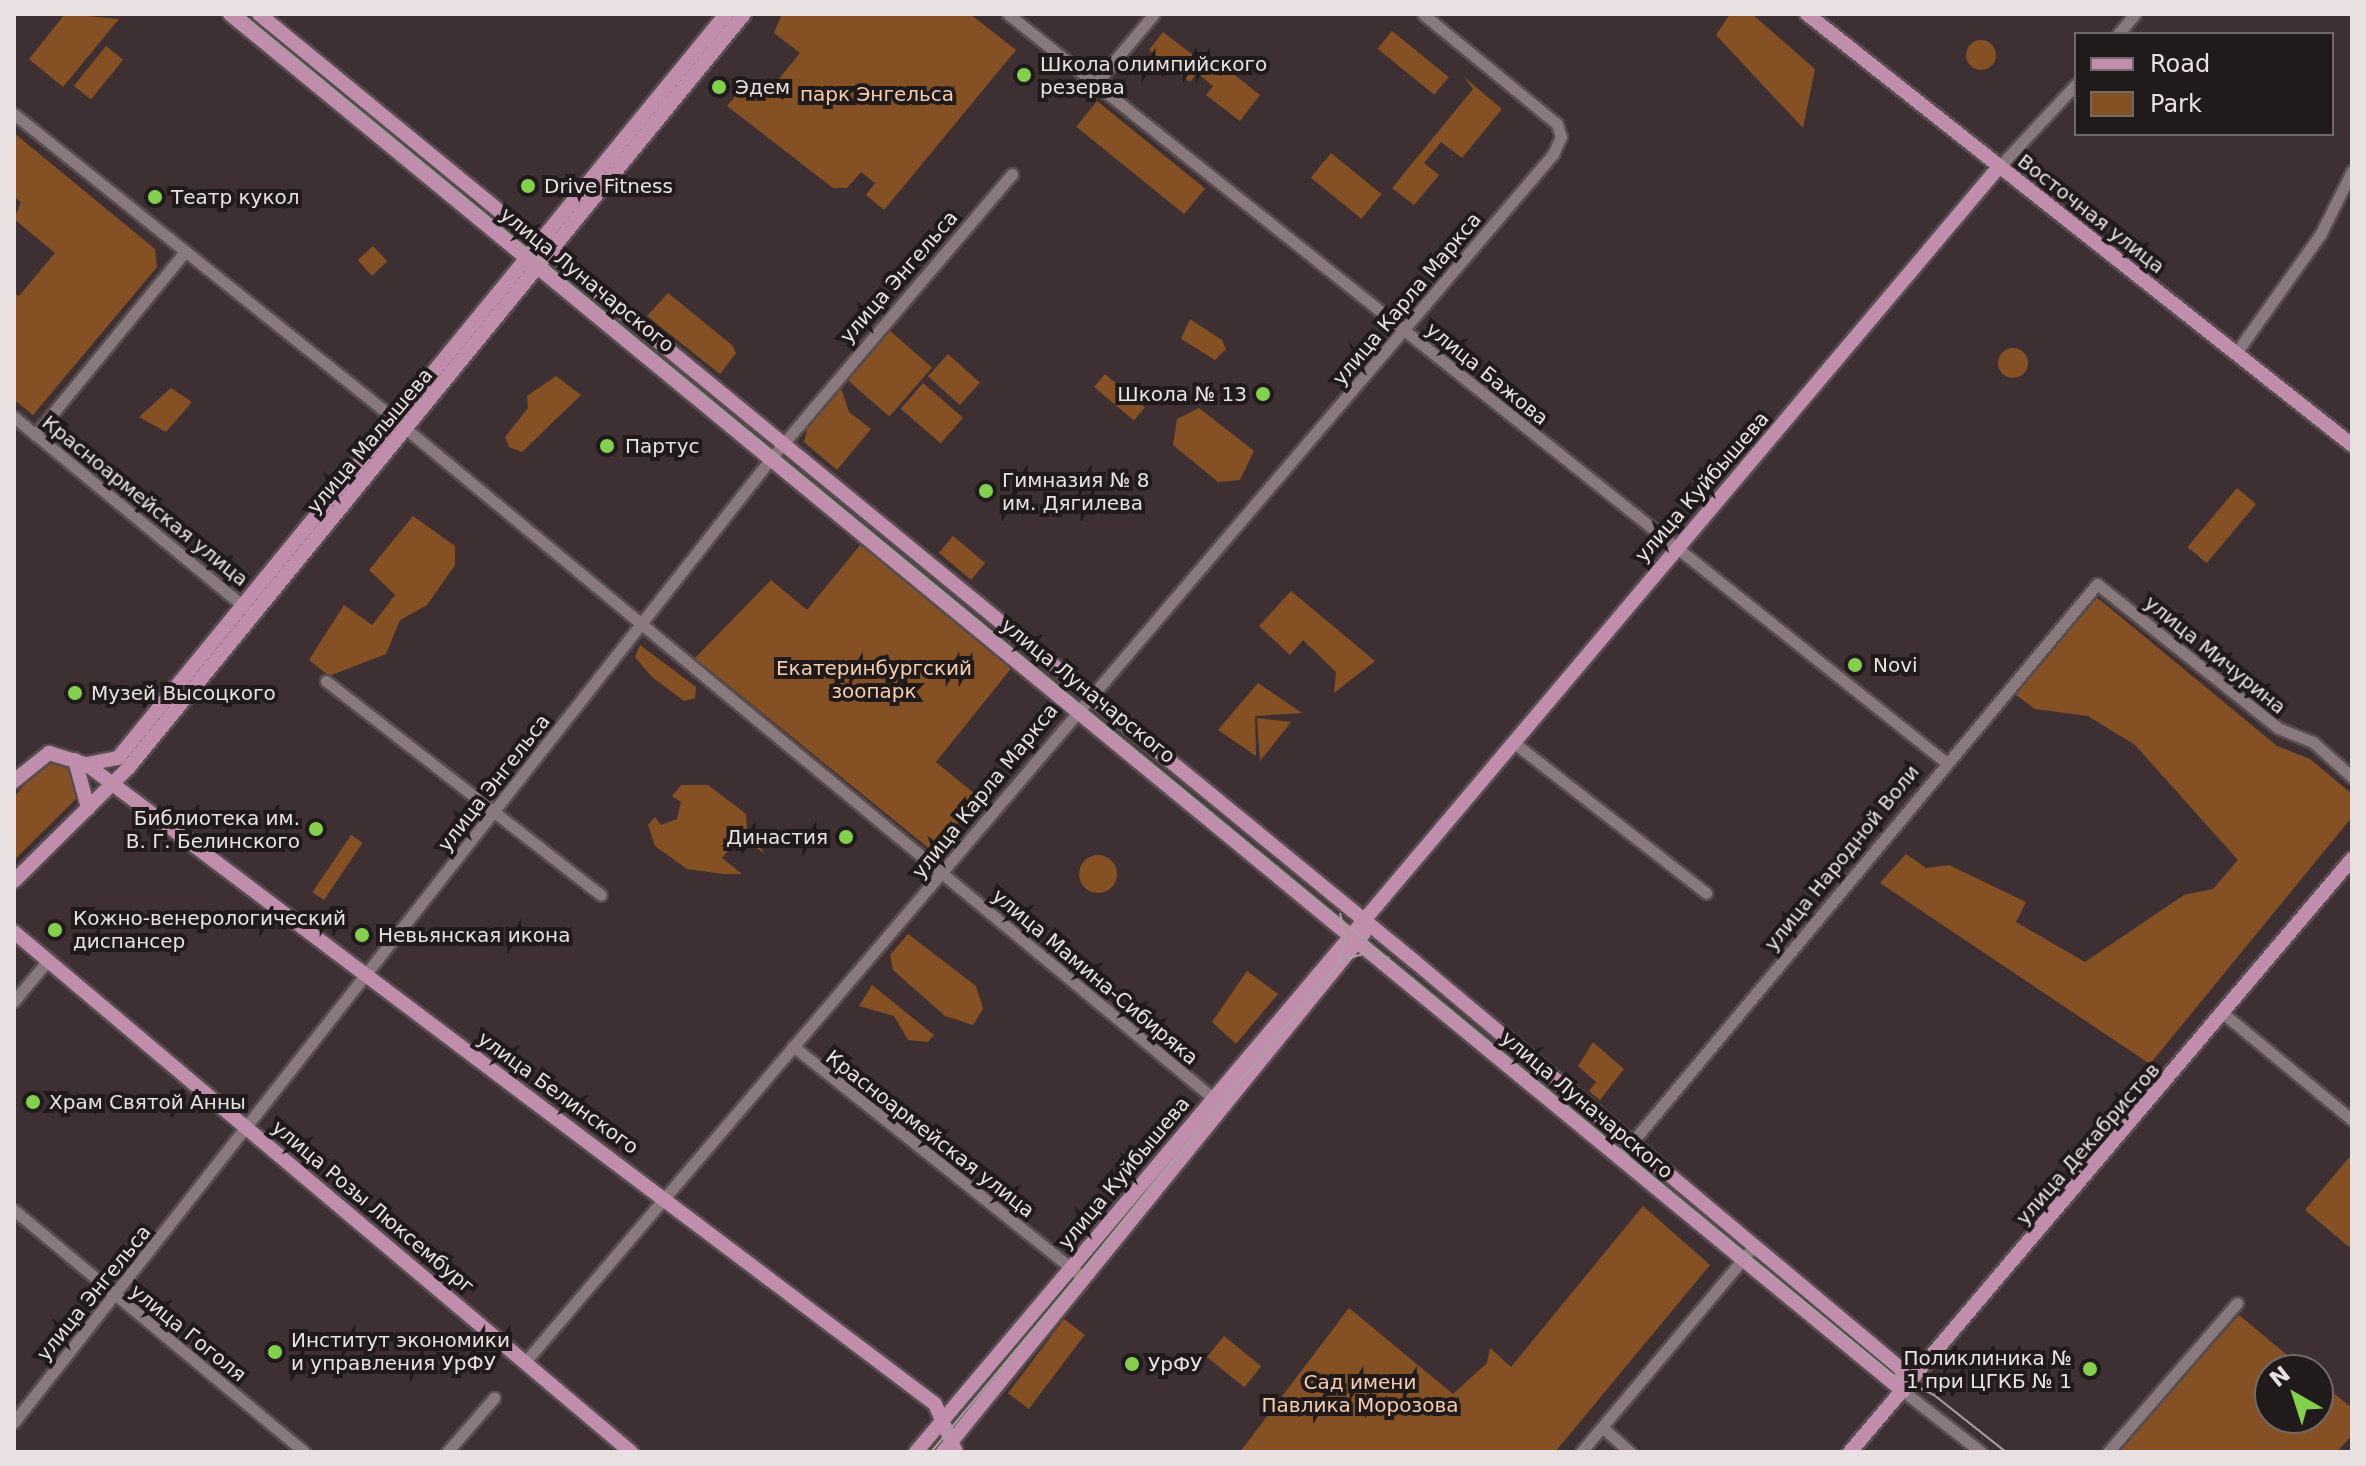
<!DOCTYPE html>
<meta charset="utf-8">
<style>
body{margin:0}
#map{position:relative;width:2366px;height:1466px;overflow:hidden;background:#3e3032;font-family:"DejaVu Sans",sans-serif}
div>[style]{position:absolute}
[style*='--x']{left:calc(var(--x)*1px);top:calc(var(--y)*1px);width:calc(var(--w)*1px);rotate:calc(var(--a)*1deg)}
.green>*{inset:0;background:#855024;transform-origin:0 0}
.round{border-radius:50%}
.roads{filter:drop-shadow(2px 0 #574c4e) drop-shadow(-2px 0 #574c4e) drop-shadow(0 2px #574c4e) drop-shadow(0 -2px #574c4e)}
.minor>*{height:11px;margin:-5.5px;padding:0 5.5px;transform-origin:5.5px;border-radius:5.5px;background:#8a797c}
.major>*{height:14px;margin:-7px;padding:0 7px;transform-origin:7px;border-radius:7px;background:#c08dac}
.tram>*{height:2px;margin:-1px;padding:0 1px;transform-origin:1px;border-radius:1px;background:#a99fa0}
.dots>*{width:22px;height:22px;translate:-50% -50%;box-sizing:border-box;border:4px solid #201a1b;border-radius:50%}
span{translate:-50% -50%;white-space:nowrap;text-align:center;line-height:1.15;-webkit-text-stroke:8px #201a1b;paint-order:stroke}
.poi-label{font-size:20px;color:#e9e0e1}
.left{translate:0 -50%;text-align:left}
.right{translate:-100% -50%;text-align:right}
.park-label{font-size:20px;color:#f7ccae}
.street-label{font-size:20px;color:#e9e0e1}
.frame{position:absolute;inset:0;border:16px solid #e9e0e1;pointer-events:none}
.legend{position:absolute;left:2074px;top:32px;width:260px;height:104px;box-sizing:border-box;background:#201a1b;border:2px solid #70696a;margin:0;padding:10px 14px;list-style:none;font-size:24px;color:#e9e0e1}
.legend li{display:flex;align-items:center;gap:16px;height:40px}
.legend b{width:40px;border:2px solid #70696a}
.north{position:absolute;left:2254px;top:1354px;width:80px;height:80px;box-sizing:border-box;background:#201a1b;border:2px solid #70696a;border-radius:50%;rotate:321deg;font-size:22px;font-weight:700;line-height:32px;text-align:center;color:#e9e0e1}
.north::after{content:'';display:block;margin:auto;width:28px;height:36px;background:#84cf4d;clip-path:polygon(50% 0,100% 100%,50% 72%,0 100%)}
</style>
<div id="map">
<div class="green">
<div style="clip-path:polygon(65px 14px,119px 19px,63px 87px,29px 59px)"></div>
<div style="clip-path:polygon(782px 14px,970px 14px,1016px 50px,884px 210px,866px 195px,875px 183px,861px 172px,847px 188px,833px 188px,727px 106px,744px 86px,765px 96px,800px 53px,774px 33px)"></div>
<div style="clip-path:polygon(1730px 14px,1752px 14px,1815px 69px,1803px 128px,1716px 35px)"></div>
<div style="left:1392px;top:31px;width:73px;height:23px;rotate:39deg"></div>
<div style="clip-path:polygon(1163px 32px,1221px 76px,1227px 69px,1260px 95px,1240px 121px,1206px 95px,1213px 86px,1197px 73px,1190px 82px,1149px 50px)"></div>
<div class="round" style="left:1966px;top:40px;width:30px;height:30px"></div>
<div style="left:106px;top:46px;width:22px;height:51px;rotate:39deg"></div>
<div style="clip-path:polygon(1464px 77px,1502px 109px,1462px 158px,1441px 142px,1424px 163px,1439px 175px,1414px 205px,1392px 188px,1473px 89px)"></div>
<div style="left:1097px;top:101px;width:139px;height:33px;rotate:39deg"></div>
<div style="clip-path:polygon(14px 133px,155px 249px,157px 267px,33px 415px,14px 400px,14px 293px,19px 296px,55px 253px,14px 219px,21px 202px,14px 197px)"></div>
<div style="left:1331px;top:153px;width:65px;height:32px;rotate:39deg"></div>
<div style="left:373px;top:246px;width:21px;height:21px;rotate:47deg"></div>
<div style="clip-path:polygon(668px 293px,732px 345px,736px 353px,720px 374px,647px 316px)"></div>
<div style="clip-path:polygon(1190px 319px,1222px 340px,1226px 349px,1215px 360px,1181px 339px)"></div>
<div style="left:889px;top:330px;width:57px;height:65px;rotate:41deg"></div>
<div class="round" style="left:1998px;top:348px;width:30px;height:30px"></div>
<div style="left:948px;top:354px;width:43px;height:30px;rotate:42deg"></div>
<div style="left:1105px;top:374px;width:52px;height:17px;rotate:40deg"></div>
<div style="clip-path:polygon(556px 376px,581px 395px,522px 452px,509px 447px,505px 437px,528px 408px,527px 396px)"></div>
<div style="left:923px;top:383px;width:53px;height:34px;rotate:41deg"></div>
<div style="clip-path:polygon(171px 388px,192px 402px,166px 432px,139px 417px)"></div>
<div style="clip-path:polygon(841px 388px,849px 412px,871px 429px,837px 470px,804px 442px,808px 426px)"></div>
<div style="clip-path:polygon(1199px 408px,1254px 451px,1240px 480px,1218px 482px,1173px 445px,1177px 419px)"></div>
<div style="left:2237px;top:488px;width:25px;height:77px;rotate:40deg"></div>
<div style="clip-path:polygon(413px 516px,455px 546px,455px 565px,427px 605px,400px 620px,386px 654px,329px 676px,309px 660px,344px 605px,372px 625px,395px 595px,369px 570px)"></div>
<div style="left:953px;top:536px;width:42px;height:22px;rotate:40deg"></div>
<div style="clip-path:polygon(861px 544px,1013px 666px,936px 762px,976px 795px,937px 855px,695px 658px,771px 580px,807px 610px)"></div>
<div style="clip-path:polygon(1291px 591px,1375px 661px,1334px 693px,1336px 672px,1303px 640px,1290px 655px,1259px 626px)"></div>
<div style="clip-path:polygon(2090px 599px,2099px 599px,2277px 746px,2310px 759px,2352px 794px,2352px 817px,2150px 1064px,1880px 883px,1906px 854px,1926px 868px,1949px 865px,2026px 902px,2016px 922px,2085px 962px,2184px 895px,2213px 889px,2238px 860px,2135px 745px,2088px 716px,2035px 709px,2012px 692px)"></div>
<div style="clip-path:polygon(640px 645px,696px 687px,695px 698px,684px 701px,652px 677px,635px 657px)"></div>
<div style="clip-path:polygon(1258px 683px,1302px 713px,1255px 716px,1256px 756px,1218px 730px)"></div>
<div style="clip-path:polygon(1257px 718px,1291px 722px,1260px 761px)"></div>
<div style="clip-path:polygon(58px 761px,69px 764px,78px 797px,14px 860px,14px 797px,37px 770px)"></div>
<div style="clip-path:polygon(681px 785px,708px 785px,746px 814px,747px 829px,765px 854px,740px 836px,722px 858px,742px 874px,724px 874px,687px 869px,655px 846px,648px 825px,655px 817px,661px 825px,677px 819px,681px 802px,672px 796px)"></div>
<div style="left:351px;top:835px;width:14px;height:69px;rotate:34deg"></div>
<div class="round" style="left:1079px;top:855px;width:38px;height:38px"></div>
<div style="clip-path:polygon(908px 934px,976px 986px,983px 1009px,973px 1025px,945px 1016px,893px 970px,890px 955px)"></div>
<div style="clip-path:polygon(1247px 971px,1278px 994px,1236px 1044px,1212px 1022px)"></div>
<div style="clip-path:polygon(872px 985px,934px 1035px,928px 1042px,908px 1040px,894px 1016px,859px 1006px)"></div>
<div style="clip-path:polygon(1593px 1042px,1624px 1069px,1600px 1100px,1589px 1091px,1596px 1082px,1578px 1066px)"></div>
<div style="clip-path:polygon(2352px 1154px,2352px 1244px,2349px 1247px,2305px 1210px)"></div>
<div style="clip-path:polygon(1643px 1206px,1710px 1265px,1555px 1452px,1240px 1452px,1349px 1308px,1453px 1394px,1487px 1363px,1490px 1348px,1511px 1367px)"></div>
<div style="clip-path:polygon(2239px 1315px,2305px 1370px,2270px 1370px,2270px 1418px,2318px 1418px,2318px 1381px,2352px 1408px,2352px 1435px,2337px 1452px,2117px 1452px)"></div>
<div style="left:1064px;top:1319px;width:26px;height:93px;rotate:37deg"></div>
<div style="left:1224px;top:1336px;width:48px;height:27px;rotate:39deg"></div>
</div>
<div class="roads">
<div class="minor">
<div style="--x:1008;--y:14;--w:1198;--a:38.59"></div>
<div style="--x:2118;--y:34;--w:26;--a:-50"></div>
<div style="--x:1096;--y:83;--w:90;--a:-50"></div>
<div style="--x:14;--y:114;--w:470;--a:38.7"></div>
<div style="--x:381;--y:408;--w:1089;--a:39.67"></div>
<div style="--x:1999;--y:167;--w:113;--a:-47.1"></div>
<div style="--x:2236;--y:353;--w:145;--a:-54.6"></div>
<div style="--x:2320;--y:235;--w:72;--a:-63.4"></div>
<div style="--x:14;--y:417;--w:303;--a:39.5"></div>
<div style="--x:35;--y:435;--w:237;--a:-50.7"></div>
<div style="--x:326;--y:681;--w:348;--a:37.9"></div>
<div style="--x:1513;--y:742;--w:245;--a:38"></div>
<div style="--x:14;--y:1001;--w:53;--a:-50.3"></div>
<div style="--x:2224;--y:1014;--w:166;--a:39.6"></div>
<div style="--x:793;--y:1046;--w:372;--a:38.6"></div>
<div style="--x:1619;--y:1158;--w:747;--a:-50.21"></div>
<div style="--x:2097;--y:584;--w:231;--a:38.5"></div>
<div style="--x:2278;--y:728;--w:38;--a:22"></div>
<div style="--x:2313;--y:742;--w:52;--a:41.9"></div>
<div style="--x:14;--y:1210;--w:378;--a:39.8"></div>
<div style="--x:525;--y:1362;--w:1586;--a:-49.6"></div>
<div style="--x:1553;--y:154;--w:19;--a:-65"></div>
<div style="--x:1561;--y:137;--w:14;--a:-107"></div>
<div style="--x:1557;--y:124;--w:173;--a:-140.6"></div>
<div style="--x:1903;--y:1391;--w:99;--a:38"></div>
<div style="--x:14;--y:1422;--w:1227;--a:-51.85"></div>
<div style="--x:772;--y:457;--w:371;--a:-49.7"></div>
<div style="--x:1602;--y:1427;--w:38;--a:42"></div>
<div style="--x:447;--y:1452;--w:72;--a:-49"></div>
<div style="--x:1581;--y:1452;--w:268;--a:-50"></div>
<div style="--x:2108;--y:1452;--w:197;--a:-49.1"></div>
</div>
<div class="major">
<div style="--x:230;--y:14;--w:2167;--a:39.46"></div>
<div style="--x:259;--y:14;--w:1494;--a:39.35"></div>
<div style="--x:1414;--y:961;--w:634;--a:39.94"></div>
<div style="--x:1900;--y:1368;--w:19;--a:62"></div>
<div style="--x:1807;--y:14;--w:695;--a:38.34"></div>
<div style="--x:75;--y:760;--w:50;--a:74.8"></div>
<div style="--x:87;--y:764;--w:32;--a:-11"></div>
<div style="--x:118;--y:758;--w:961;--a:-50.74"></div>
<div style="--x:14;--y:781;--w:45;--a:-38.7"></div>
<div style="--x:49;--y:753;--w:39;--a:17"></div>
<div style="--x:86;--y:764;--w:1063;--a:37.01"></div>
<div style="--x:935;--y:1404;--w:52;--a:66.4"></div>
<div style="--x:14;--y:881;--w:162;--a:-44.7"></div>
<div style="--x:129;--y:767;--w:972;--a:-50.76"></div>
<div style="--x:14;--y:932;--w:807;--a:40.12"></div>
<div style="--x:916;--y:1452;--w:1681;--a:-49.88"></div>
<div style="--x:943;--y:1452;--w:668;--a:-50.95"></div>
<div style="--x:1850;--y:1452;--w:777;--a:-49.75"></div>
</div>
</div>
<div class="tram">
<div style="--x:242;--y:14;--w:2140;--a:39.5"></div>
<div style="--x:1893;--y:1375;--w:46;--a:26"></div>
<div style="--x:1934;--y:1395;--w:92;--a:38.4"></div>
<div style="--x:1339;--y:961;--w:26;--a:-16"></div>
<div style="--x:1364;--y:954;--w:25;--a:9"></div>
<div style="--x:931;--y:1452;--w:635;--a:-50.17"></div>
<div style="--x:1338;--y:964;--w:26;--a:-72"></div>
<div style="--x:1346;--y:939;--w:26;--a:-103"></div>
</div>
<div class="dots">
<div style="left:1024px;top:75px;background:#84cf4d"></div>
<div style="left:719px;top:87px;background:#84cf4d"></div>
<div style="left:528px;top:186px;background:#84cf4d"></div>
<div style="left:155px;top:197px;background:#84cf4d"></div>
<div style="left:1263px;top:394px;background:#84cf4d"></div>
<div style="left:607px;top:446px;background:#84cf4d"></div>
<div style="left:986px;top:491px;background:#84cf4d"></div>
<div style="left:1855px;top:665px;background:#84cf4d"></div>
<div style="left:75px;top:693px;background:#84cf4d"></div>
<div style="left:316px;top:829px;background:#84cf4d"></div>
<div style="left:846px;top:837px;background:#84cf4d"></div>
<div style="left:55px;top:930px;background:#84cf4d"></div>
<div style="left:362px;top:935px;background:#84cf4d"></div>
<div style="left:33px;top:1102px;background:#84cf4d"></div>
<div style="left:275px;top:1352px;background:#84cf4d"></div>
<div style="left:1132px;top:1364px;background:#84cf4d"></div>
<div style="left:2090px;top:1369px;background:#84cf4d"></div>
</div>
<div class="poi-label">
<span class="left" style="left:1040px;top:76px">Школа олимпийского<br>резерва</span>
<span class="left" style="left:735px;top:87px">Эдем</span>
<span class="left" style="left:544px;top:186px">Drive Fitness</span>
<span class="left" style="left:171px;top:197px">Театр кукол</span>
<span class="right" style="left:1247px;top:394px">Школа № 13</span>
<span class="left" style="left:625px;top:446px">Партус</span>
<span class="left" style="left:1002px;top:492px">Гимназия № 8<br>им. Дягилева</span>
<span class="left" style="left:1873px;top:665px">Novi</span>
<span class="left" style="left:91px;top:693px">Музей Высоцкого</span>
<span class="right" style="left:300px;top:830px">Библиотека им.<br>В. Г. Белинского</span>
<span class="right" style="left:828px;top:837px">Династия</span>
<span class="left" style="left:73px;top:930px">Кожно-венерологический<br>диспансер</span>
<span class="left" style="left:378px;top:935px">Невьянская икона</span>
<span class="left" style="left:49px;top:1102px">Храм Святой Анны</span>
<span class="left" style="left:291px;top:1352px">Институт экономики<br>и управления УрФУ</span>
<span class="right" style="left:2072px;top:1370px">Поликлиника №<br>1 при ЦГКБ № 1</span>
<span class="left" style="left:1148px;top:1364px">УрФУ</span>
</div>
<div class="park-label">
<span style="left:877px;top:94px">парк Энгельса</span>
<span style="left:874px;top:680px">Екатеринбургский<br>зоопарк</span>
<span style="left:1360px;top:1394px">Сад имени<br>Павлика Морозова</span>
</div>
<div class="street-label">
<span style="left:2091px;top:214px;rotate:38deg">Восточная улица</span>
<span style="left:899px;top:277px;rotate:-49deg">улица Энгельса</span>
<span style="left:587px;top:280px;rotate:39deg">улица Луначарского</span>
<span style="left:1407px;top:299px;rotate:-50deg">улица Карла Маркса</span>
<span style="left:1487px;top:374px;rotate:39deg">улица Бажова</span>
<span style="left:370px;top:441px;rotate:-50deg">улица Малышева</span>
<span style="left:1702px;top:487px;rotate:-49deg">улица Куйбышева</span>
<span style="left:145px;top:501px;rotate:39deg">Красноармейская улица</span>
<span style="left:2215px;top:655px;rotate:39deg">улица Мичурина</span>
<span style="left:1088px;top:691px;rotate:39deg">улица Луначарского</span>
<span style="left:494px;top:783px;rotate:-52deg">улица Энгельса</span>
<span style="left:985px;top:791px;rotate:-51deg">улица Карла Маркса</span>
<span style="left:1842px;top:858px;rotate:-51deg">улица Народной Воли</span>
<span style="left:1095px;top:977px;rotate:40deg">улица Мамина-Сибиряка</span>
<span style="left:558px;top:1093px;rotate:36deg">улица Белинского</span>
<span style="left:1587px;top:1105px;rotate:40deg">улица Луначарского</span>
<span style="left:930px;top:1134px;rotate:38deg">Красноармейская улица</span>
<span style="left:2088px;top:1144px;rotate:-49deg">улица Декабристов</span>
<span style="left:1124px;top:1173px;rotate:-50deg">улица Куйбышева</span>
<span style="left:373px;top:1207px;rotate:40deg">улица Розы Люксембург</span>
<span style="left:94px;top:1293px;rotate:-51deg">улица Энгельса</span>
<span style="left:188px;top:1333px;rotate:39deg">улица Гоголя</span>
</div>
<div class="frame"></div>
<ul class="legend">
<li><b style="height:10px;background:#c08dac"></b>Road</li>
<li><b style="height:22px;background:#855024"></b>Park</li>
</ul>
<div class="north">N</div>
</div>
